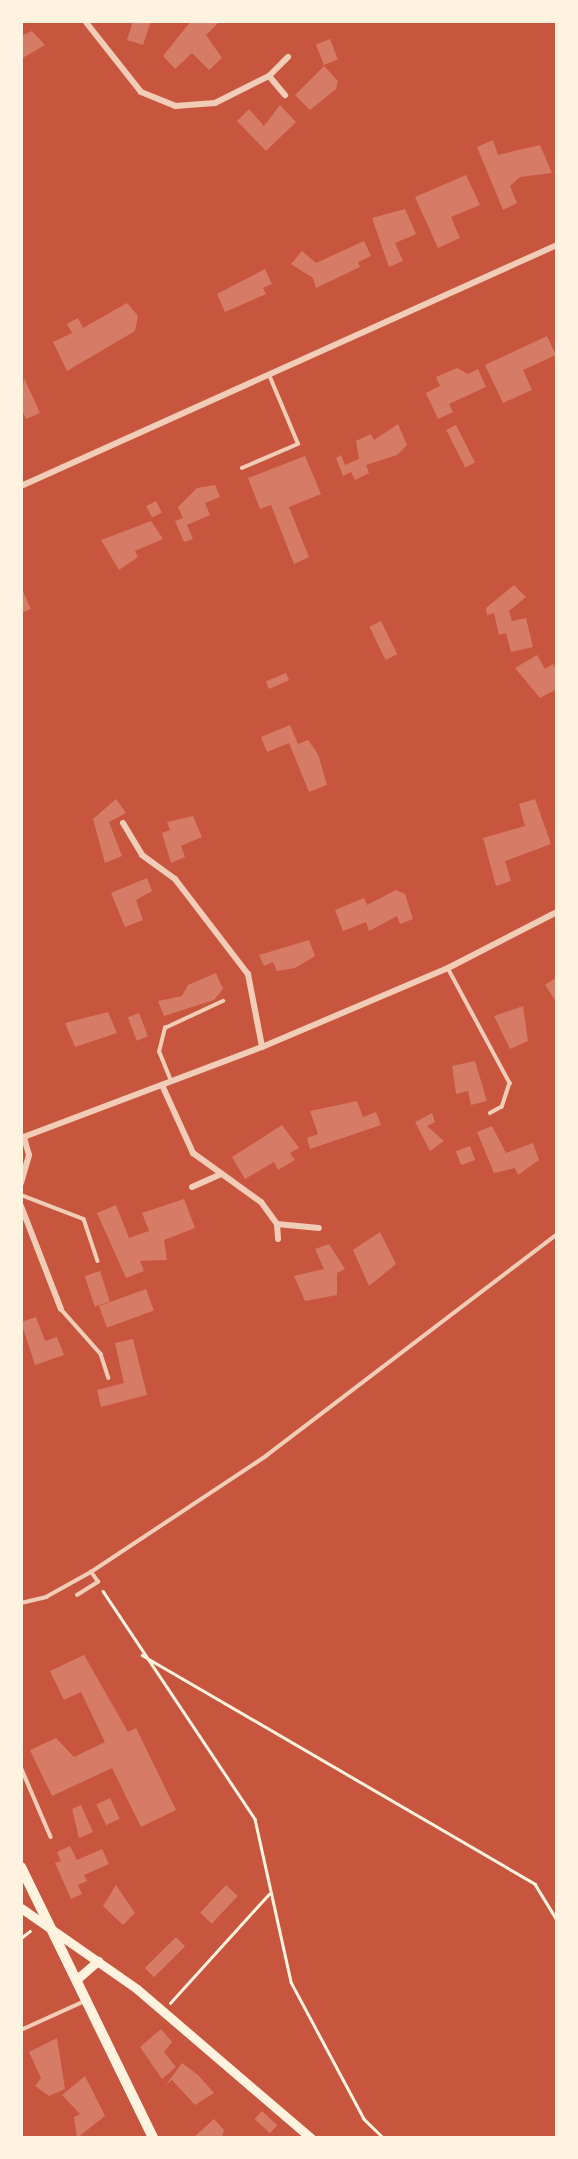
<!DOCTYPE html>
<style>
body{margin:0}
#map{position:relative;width:578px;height:2159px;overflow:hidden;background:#c8553d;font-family:Rubik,sans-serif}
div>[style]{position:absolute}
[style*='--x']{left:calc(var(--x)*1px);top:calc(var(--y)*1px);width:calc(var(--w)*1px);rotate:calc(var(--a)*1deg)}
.building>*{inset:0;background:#d67c66;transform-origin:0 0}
.path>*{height:2.5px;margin:-1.25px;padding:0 1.25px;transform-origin:1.25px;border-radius:1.25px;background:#fff3e0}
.service>*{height:3.5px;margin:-1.75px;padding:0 1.75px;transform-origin:1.75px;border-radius:1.75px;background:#f1ccb7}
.minor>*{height:6px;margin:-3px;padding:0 3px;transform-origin:3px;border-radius:3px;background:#f1ccb7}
.secondary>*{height:9px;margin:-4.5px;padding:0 4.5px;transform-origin:4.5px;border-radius:4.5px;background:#fff3e0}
.primary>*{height:10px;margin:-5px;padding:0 5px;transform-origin:5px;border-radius:5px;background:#fff3e0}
span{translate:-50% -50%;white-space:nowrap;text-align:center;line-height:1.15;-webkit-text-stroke:7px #fff3e0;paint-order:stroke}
.frame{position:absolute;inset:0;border:23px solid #fff3e0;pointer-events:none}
</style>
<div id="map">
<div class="building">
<div style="clip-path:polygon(133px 21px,151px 21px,143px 45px,127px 40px)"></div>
<div style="clip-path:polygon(191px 21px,220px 21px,206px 35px,222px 58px,209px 70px,192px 53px,175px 69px,163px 56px)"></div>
<div style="clip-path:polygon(32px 31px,45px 45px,21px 59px,21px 36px)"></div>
<div style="left:330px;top:39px;width:22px;height:15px;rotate:69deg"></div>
<div style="clip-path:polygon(324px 66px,338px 81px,336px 89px,310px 110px,295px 95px)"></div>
<div style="clip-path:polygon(280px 105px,296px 122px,266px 151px,237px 121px,249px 109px,264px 126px)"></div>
<div style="clip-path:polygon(493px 140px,498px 155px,540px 145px,552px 173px,520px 177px,510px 186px,517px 203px,503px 210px,477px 147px)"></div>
<div style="clip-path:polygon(466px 175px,480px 205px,451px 217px,460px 238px,438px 248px,415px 197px)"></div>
<div style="clip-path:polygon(405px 209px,416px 234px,395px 243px,403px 261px,389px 267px,372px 218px)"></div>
<div style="clip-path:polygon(364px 241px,371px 256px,358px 262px,360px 267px,316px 288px,313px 278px,291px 264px,302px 251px,316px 263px)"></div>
<div style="clip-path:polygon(265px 269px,272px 284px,263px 288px,266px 294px,225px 312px,217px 294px)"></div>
<div style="clip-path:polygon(127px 303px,138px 316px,135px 331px,67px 371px,53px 342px,72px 333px,67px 324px,78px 318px,83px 328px)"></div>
<div style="clip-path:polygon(547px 336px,556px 355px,523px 370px,532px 390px,503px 403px,485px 365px)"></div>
<div style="clip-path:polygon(457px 368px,468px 374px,478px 369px,486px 387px,449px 404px,453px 412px,438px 419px,426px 393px,440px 386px,436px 377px)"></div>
<div style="clip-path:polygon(24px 378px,40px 413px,26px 419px,21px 408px)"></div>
<div style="clip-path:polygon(398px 424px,407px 445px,397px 455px,366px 465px,369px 473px,355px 480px,351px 472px,343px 476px,336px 458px,341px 455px,345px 465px,359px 459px,356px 441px,371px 434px,374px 440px)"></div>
<div style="left:456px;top:425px;width:42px;height:11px;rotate:63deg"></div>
<div style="clip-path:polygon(305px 456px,321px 494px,289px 507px,309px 557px,294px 564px,271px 505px,260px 509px,248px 478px)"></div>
<div style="clip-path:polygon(215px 485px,220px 497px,205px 503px,210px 515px,187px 525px,193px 539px,184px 542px,175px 521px,183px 518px,178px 507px,197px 488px)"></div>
<div style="left:156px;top:501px;width:13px;height:11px;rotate:63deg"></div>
<div style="clip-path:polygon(151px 521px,163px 539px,135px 551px,138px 557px,119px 570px,101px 540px)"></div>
<div style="clip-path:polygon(514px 585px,526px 597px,509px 611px,512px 621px,526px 618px,533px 647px,511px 652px,506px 633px,499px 635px,494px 613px,487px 615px,486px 608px)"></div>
<div style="clip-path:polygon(21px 587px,31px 609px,21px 613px)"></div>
<div style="left:381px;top:621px;width:37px;height:13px;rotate:64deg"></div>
<div style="clip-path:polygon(537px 655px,545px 669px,553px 664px,557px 672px,557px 689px,540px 698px,515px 668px)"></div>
<div style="left:286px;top:673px;width:8px;height:22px;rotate:67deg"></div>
<div style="clip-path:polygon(290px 725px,298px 744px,308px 740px,318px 754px,327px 785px,309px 792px,289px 743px,267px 752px,261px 737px)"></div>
<div style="clip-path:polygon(116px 799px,126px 813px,109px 822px,122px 856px,105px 863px,93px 819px)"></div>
<div style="clip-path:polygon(535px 799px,551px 844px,505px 861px,511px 881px,496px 886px,483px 838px,525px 826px,519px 804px)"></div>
<div style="clip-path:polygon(193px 816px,202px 837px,181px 846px,185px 857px,171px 863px,162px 833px,170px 830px,167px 822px)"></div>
<div style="clip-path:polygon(147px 878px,152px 891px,136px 900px,143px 920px,125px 927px,111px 893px)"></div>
<div style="clip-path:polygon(396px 890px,405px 894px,413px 919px,400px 924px,397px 916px,369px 931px,366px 922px,343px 931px,335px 910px,364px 898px,367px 905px)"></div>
<div style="clip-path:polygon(309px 940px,315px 956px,295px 968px,277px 971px,273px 962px,264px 966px,259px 955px)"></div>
<div style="clip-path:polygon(216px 973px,223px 989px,214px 1000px,164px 1016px,158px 1001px,182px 996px,188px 985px)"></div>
<div style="clip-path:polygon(557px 977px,557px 1003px,545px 985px)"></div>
<div style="clip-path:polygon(523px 1006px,528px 1041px,510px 1049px,494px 1016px)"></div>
<div style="clip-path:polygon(108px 1012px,117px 1033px,75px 1047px,65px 1023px)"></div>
<div style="left:139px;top:1013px;width:25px;height:12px;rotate:69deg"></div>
<div style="clip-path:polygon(475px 1061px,487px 1101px,471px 1105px,468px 1091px,456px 1094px,452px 1066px)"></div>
<div style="clip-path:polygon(357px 1101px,363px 1117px,376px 1112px,381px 1125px,310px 1149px,307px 1138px,318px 1134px,310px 1111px)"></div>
<div style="clip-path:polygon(432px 1113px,435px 1122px,427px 1126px,444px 1141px,430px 1151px,415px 1122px)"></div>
<div style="clip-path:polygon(282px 1125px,299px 1148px,290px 1153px,295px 1160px,278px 1170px,274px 1162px,245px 1179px,232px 1157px)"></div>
<div style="clip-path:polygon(492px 1126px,506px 1153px,533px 1143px,539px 1160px,518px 1175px,515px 1168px,494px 1173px,477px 1132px)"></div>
<div style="left:470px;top:1146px;width:15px;height:15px;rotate:70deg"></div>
<div style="clip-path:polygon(184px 1199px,195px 1228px,164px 1240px,167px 1260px,140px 1261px,144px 1271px,126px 1278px,97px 1213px,116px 1205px,129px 1238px,149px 1231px,142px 1213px)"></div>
<div style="clip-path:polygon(380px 1232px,396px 1264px,369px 1286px,353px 1250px)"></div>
<div style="clip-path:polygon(329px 1244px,345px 1269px,337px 1273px,337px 1295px,305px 1301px,294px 1276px,324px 1269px,315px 1249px)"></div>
<div style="left:100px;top:1271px;width:32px;height:16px;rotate:72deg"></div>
<div style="left:146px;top:1289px;width:23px;height:50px;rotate:70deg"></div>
<div style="clip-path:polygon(36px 1317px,45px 1341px,57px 1337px,64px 1355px,35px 1365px,21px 1322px)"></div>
<div style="clip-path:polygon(133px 1339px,147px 1395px,101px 1407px,97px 1390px,124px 1383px,115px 1343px)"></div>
<div style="clip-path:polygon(84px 1655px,128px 1732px,136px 1728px,176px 1810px,141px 1827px,112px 1768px,52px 1796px,30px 1750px,56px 1738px,74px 1757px,105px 1742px,81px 1692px,64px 1700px,50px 1671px)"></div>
<div style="left:110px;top:1798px;width:23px;height:15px;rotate:65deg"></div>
<div style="clip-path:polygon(81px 1805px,93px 1832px,79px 1838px,72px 1809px)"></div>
<div style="clip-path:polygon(70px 1846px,77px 1860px,102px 1849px,109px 1864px,84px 1875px,87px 1881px,78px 1885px,82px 1894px,71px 1899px,55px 1863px,61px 1861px,57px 1852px)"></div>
<div style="clip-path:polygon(116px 1885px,135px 1913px,123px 1925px,103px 1906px)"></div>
<div style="left:226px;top:1885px;width:16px;height:38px;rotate:43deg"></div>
<div style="left:176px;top:1937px;width:13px;height:44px;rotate:45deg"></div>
<div style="clip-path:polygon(161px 2029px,172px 2042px,164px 2052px,176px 2067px,162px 2079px,140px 2047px)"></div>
<div style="clip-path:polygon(57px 2038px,65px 2089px,49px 2096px,35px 2086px,41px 2078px,29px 2052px)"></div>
<div style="clip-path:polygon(182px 2063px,198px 2075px,214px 2093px,195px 2105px,172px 2080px,166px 2085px)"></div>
<div style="clip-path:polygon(85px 2076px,105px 2116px,77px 2138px,74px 2117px,80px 2114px,62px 2095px)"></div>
<div style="left:262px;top:2111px;width:21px;height:11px;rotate:43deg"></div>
<div style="clip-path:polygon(214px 2119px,224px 2130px,222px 2138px,193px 2138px)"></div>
</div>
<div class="path">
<div style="--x:103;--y:1591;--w:274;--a:56.3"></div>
<div style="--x:255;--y:1819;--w:167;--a:77.5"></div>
<div style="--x:291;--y:1982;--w:155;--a:61.9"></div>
<div style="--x:364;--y:2119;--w:28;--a:44"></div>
<div style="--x:142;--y:1655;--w:455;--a:30.2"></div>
<div style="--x:535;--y:1884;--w:42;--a:58.6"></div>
<div style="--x:21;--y:1938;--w:11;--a:-38"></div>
<div style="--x:170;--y:2003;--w:147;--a:-47.8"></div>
</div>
<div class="service">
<div style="--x:242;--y:468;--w:61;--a:-23.2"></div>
<div style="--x:298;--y:444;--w:75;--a:-112.8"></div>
<div style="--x:448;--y:968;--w:131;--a:61.7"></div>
<div style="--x:510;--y:1083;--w:25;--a:108"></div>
<div style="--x:502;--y:1107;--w:13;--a:151"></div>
<div style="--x:171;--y:1081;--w:31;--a:-112"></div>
<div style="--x:159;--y:1052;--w:25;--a:-76"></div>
<div style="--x:165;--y:1028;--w:64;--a:-25"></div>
<div style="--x:21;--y:1195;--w:67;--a:20.9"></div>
<div style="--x:84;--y:1219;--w:44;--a:71.6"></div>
<div style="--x:61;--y:1309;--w:60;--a:48.4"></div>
<div style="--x:101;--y:1354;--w:25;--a:72"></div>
<div style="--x:77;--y:1595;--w:25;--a:-32"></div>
<div style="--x:98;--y:1582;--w:12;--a:-125"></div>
<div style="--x:21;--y:1603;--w:26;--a:-13"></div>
<div style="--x:46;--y:1597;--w:51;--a:-29.1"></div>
<div style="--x:91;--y:1572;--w:210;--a:-33.5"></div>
<div style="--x:266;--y:1456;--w:366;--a:-37.3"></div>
<div style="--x:21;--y:1767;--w:76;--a:66.8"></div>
<div style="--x:21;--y:2030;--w:70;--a:-24.4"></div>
</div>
<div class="minor">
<div style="--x:85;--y:21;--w:90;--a:51.7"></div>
<div style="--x:141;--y:92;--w:37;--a:22"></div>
<div style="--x:175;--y:106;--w:40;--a:-4.3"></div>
<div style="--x:215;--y:103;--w:60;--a:-26.6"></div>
<div style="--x:269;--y:76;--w:27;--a:-45"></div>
<div style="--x:269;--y:76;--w:25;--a:50"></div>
<div style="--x:21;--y:486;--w:588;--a:-24.21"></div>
<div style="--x:123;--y:823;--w:37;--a:59"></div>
<div style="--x:142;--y:855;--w:41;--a:36"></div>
<div style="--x:175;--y:879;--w:120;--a:52.5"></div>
<div style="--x:248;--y:974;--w:74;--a:79.1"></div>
<div style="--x:162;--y:1085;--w:75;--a:65.5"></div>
<div style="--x:193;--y:1153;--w:84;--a:35.8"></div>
<div style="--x:261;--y:1202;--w:27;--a:54"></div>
<div style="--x:277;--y:1224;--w:15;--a:86"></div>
<div style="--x:21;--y:1138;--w:258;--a:-20.7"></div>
<div style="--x:262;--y:1047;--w:202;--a:-23"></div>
<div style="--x:448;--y:968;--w:123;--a:-27.2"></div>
<div style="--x:21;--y:1183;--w:29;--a:-74"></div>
<div style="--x:29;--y:1155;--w:19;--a:-106"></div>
<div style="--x:192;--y:1187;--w:32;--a:-24"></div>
<div style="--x:21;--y:1206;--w:110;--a:68.8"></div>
<div style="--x:277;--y:1224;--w:42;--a:5.4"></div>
</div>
<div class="secondary">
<div style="--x:21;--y:1908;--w:141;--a:34.9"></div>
<div style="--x:137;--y:1989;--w:229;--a:40.6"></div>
<div style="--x:77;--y:1979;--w:28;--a:-41"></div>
</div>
<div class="primary">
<div style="--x:21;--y:1867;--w:301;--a:64"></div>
</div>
<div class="frame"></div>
</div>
